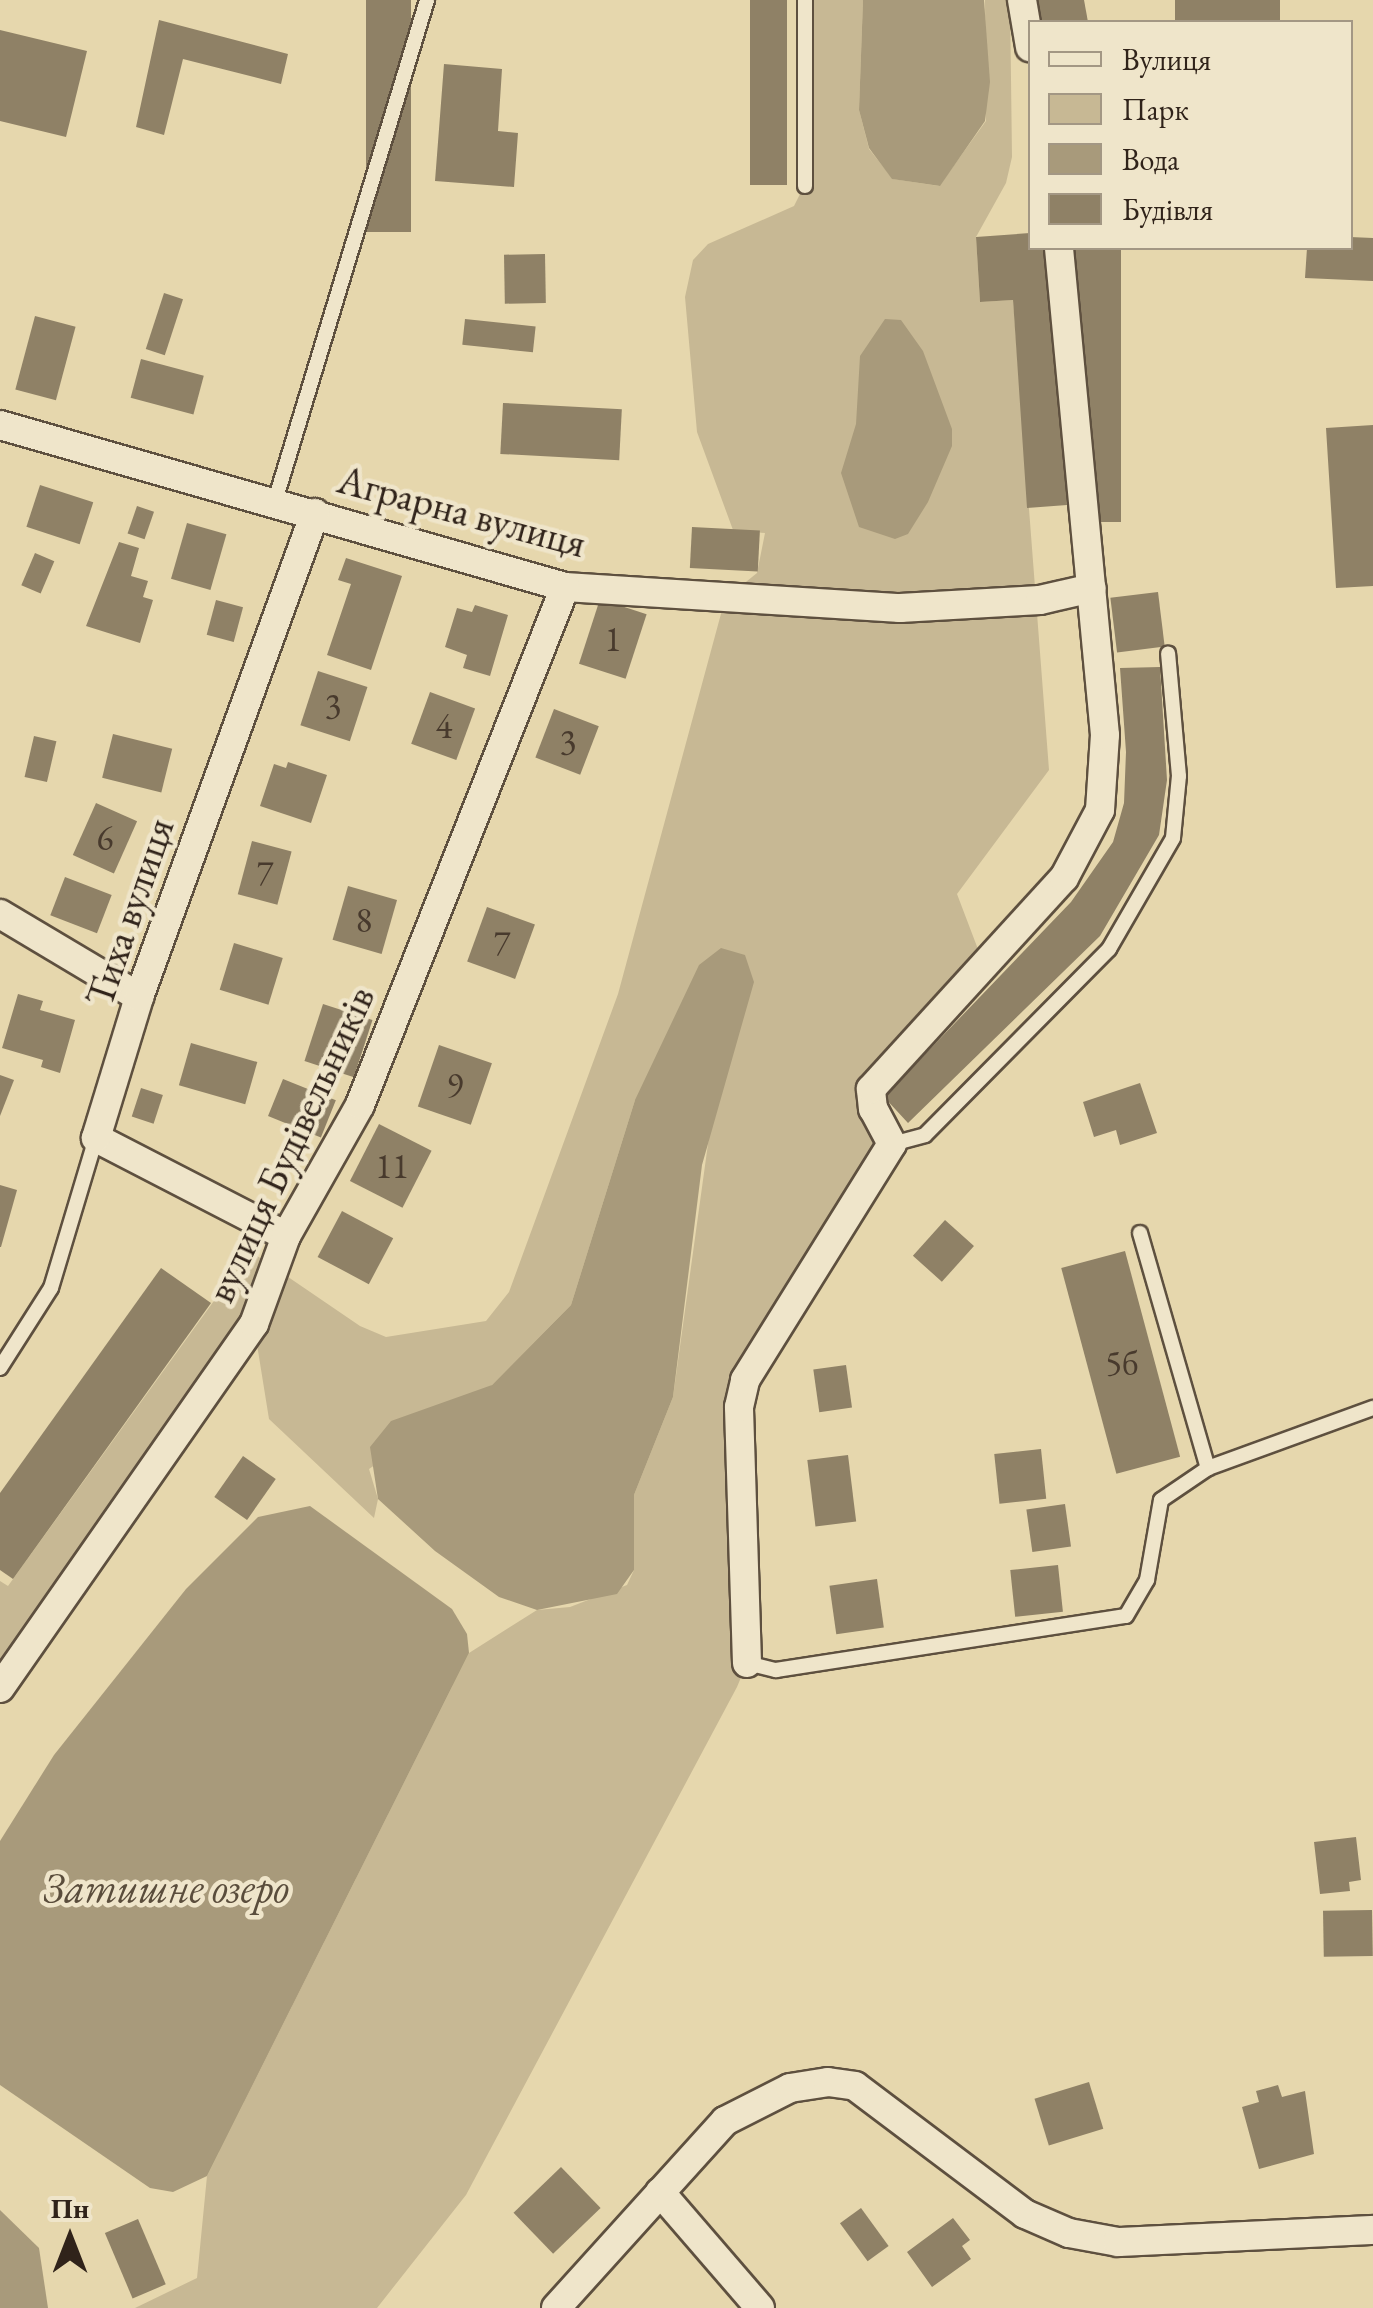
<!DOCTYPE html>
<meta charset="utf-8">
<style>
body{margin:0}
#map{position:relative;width:1373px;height:2308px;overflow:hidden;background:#e6d7ad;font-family:"EB Garamond",serif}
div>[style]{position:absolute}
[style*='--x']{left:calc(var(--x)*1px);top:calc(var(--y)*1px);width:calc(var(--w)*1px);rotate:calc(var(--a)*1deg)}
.green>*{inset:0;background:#c7b894}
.water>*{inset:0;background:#a89a7b}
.building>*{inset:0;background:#8f8166;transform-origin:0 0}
.roads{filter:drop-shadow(2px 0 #5e503f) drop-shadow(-2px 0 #5e503f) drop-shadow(0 2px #5e503f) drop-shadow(0 -2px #5e503f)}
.lane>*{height:14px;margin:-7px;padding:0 7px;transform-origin:7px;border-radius:7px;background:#efe5ca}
.street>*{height:28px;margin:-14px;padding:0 14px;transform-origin:14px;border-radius:14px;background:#efe5ca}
span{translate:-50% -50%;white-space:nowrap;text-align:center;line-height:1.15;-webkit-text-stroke:9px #efe5ca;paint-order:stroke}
.number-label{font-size:35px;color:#483a2d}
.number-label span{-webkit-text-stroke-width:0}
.street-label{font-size:40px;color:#30231a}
.water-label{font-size:42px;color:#5a4d3c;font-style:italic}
.legend{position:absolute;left:1028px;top:20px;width:325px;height:230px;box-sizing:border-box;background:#efe5ca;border:2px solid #a39784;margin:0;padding:12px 18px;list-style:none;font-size:30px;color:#30231a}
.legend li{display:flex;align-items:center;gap:20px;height:50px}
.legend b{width:50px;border:2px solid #a39784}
.north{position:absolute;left:20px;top:2188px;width:100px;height:100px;-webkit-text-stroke:8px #efe5ca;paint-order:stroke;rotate:0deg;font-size:28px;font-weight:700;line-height:40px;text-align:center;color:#30231a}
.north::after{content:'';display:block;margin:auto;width:35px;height:45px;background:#30231a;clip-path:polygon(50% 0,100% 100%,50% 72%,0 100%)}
</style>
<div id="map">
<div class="green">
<div style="clip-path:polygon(805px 0,863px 0,859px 110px,869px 149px,893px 179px,939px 186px,986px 121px,985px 0,1010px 0,1012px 157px,1006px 183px,976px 237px,980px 302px,1013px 300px,1049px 770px,957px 894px,984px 965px,871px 1089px,892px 1144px,745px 1380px,747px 1663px,737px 1687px,466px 2195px,377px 2308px,135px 2308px,197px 2278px,207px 2176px,469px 1653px,537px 1610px,570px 1607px,627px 1585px,634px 1570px,634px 1495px,673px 1397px,712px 1115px,635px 1100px,571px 1305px,492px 1385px,369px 1469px,378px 1499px,374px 1518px,269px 1419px,254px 1326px,0 1688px,0 1581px,8px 1586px,250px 1251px,360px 1326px,386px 1337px,486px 1321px,509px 1292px,618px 994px,725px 599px,757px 573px,765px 533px,733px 530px,697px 432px,685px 297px,693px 260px,708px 244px,794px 206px,804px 186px)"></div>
</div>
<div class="water">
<div style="clip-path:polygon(863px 0,984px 0,990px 82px,985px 121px,940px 186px,892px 179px,869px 148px,859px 110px)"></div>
<div style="clip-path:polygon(885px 319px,901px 320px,923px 351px,952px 429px,952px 446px,928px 502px,908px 534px,895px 539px,859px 527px,841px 473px,856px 424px,860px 356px)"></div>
<div style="clip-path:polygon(721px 948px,745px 955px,754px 982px,702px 1165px,673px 1397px,634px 1495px,634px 1570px,617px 1594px,537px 1610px,499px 1597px,435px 1551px,378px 1499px,370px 1447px,391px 1421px,492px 1385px,571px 1305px,635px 1100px,699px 965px)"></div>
<div style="clip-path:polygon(310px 1506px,452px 1609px,467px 1634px,469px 1653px,207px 2176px,173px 2192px,150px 2188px,0 2085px,0 1841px,54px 1755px,186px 1589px,258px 1517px)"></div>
<div style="clip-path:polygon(0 2210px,39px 2248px,48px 2308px,0 2308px)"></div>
</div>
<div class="building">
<div style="left:366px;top:0;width:45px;height:232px"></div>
<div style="left:750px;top:0;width:37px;height:185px"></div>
<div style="clip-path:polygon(1036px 0,1084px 0,1088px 22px,1040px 22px)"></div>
<div style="left:1175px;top:0;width:105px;height:22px"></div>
<div style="clip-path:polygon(159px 20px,288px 54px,281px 84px,183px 59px,164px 135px,136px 127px)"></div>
<div style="clip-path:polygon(0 30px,87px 51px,66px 137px,0 121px)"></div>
<div style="clip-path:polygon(444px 64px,502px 69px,498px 131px,518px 133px,514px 187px,435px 181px)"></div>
<div style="clip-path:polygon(1030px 233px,1030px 248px,1050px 248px,1067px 505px,1027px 508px,1013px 300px,980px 302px,976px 237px)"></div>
<div style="clip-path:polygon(1350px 237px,1373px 238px,1373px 281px,1305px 278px,1307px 248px,1350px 248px)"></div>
<div style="left:1073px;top:248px;width:48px;height:274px"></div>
<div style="left:545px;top:254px;width:49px;height:41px;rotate:89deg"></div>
<div style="left:164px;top:293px;width:20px;height:59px;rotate:18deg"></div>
<div style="left:35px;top:316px;width:42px;height:76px;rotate:15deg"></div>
<div style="left:465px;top:319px;width:71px;height:26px;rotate:6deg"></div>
<div style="left:141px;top:359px;width:65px;height:40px;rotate:15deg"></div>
<div style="left:503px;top:403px;width:119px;height:51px;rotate:3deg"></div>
<div style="clip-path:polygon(1373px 425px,1373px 586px,1336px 588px,1326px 428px)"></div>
<div style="left:40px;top:485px;width:56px;height:44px;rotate:18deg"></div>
<div style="left:137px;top:506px;width:18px;height:29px;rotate:19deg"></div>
<div style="left:187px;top:523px;width:41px;height:58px;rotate:16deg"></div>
<div style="left:692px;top:527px;width:68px;height:41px;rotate:3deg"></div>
<div style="clip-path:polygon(119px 542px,139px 548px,131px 576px,148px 581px,143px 597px,153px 600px,140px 643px,86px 626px)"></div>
<div style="left:35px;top:553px;width:21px;height:35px;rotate:23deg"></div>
<div style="clip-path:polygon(346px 558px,402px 576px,371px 670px,327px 655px,351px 584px,338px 580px)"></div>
<div style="left:1158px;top:592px;width:55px;height:48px;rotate:83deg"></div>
<div style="left:600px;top:599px;width:49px;height:68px;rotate:18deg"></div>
<div style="left:216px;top:600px;width:28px;height:36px;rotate:15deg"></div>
<div style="clip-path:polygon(475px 605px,508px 615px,490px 676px,463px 668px,467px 655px,445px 647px,457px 608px,472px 612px)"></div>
<div style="clip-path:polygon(1160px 667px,1167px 780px,1159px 835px,1100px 936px,908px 1123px,884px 1097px,1071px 902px,1113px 842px,1124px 803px,1126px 752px,1120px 668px)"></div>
<div style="left:318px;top:671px;width:52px;height:57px;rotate:18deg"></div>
<div style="left:430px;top:692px;width:48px;height:55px;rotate:20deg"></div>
<div style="left:554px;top:709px;width:48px;height:52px;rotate:21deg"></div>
<div style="left:113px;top:734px;width:61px;height:45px;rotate:14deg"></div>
<div style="left:34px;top:736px;width:23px;height:42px;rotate:13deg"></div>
<div style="clip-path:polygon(288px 762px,327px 775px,311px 823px,260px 806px,274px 764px,286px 768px)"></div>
<div style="left:96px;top:803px;width:45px;height:57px;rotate:24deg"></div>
<div style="left:252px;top:841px;width:41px;height:55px;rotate:15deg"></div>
<div style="left:65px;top:877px;width:50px;height:41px;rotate:21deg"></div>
<div style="left:348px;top:886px;width:51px;height:56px;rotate:16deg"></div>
<div style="left:487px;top:907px;width:51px;height:58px;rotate:20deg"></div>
<div style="left:234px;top:943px;width:51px;height:49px;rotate:17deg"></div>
<div style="clip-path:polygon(18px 994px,43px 1001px,40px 1010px,75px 1020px,60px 1073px,41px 1067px,43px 1060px,2px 1048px)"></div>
<div style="left:323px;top:1004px;width:52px;height:60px;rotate:18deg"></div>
<div style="left:191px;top:1043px;width:69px;height:44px;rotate:16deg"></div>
<div style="left:439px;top:1045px;width:56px;height:65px;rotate:19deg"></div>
<div style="clip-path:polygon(0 1075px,14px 1080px,0 1116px)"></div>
<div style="left:283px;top:1079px;width:57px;height:40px;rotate:22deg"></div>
<div style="clip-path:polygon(1140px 1083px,1157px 1133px,1120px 1145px,1116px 1130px,1094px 1137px,1083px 1102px)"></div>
<div style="left:141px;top:1088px;width:23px;height:30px;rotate:18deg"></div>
<div style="left:379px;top:1124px;width:59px;height:64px;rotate:27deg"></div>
<div style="clip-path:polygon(0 1185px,17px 1190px,1px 1247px,0 1247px)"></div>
<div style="left:342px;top:1211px;width:58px;height:52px;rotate:28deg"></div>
<div style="left:945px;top:1220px;width:39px;height:48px;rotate:42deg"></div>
<div style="left:1125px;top:1251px;width:213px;height:66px;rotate:75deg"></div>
<div style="clip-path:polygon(161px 1268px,211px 1303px,13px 1579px,0 1570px,0 1493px)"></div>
<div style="left:846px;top:1365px;width:43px;height:33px;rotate:82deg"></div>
<div style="left:1041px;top:1449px;width:50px;height:47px;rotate:84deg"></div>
<div style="left:848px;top:1455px;width:67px;height:41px;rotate:83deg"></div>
<div style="left:243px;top:1456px;width:40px;height:50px;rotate:35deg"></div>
<div style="left:1065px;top:1504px;width:43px;height:39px;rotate:82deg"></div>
<div style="left:1058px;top:1565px;width:47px;height:48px;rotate:84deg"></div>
<div style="left:877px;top:1579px;width:49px;height:48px;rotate:82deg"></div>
<div style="clip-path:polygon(1356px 1837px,1361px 1880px,1349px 1882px,1350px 1891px,1320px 1894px,1314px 1842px)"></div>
<div style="left:1372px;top:1910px;width:46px;height:49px;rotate:89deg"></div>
<div style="left:1089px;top:2082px;width:49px;height:57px;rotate:73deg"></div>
<div style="clip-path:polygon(1278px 2085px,1282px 2097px,1305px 2091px,1314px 2154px,1259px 2169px,1242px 2107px,1259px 2102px,1256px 2091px)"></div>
<div style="left:561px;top:2167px;width:57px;height:66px;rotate:46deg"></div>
<div style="left:861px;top:2208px;width:47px;height:26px;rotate:54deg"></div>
<div style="clip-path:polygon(953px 2218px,970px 2240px,962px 2246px,971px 2259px,932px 2287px,907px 2252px)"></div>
<div style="left:138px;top:2219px;width:71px;height:36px;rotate:67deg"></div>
</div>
<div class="roads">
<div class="lane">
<div style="--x:805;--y:0;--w:186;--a:90"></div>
<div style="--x:275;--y:501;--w:524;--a:-73.12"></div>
<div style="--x:892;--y:1144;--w:34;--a:-15"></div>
<div style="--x:925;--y:1135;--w:262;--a:-45.3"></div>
<div style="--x:1109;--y:949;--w:128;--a:-60"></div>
<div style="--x:1173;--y:838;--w:62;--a:-84.5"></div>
<div style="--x:1179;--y:776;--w:123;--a:-95.1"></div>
<div style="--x:1140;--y:1233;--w:245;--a:73.9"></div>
<div style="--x:1208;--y:1468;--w:176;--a:-20"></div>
<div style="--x:0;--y:1368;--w:95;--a:-57.5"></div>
<div style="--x:51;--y:1288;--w:157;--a:-73.3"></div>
<div style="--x:747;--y:1663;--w:30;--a:14"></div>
<div style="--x:776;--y:1670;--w:354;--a:-8.8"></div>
<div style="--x:1126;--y:1616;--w:42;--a:-59.7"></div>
<div style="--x:1147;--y:1580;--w:81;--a:-80.1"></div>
<div style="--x:1161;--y:1500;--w:57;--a:-34.2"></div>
</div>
<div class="street">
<div style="--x:1022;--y:0;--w:48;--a:80.3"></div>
<div style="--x:0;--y:425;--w:588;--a:16"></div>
<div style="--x:565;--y:587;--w:336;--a:3.6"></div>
<div style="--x:900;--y:608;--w:140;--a:-3.3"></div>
<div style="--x:1040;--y:600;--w:53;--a:-13"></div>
<div style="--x:0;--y:914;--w:162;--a:30.8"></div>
<div style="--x:286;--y:1236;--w:214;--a:-152.7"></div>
<div style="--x:96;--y:1138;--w:147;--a:-73"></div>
<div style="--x:139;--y:997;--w:515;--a:-70.02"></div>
<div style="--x:747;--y:1663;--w:256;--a:-91.8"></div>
<div style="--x:739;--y:1407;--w:28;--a:-77"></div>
<div style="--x:745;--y:1380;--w:278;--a:-58.1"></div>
<div style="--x:892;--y:1144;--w:40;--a:-118"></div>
<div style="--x:873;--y:1109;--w:20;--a:-96"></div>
<div style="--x:871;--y:1089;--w:286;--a:-47.6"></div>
<div style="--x:1064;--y:878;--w:77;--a:-62.1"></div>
<div style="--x:1100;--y:810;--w:75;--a:-86.2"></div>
<div style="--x:1105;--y:735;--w:489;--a:-95.4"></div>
<div style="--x:0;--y:1688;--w:444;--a:-55.1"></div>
<div style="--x:254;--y:1324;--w:94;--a:-70"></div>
<div style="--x:286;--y:1236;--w:150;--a:-60.5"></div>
<div style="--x:360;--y:1105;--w:557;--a:-68.41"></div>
<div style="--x:660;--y:2192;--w:153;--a:49.2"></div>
<div style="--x:556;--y:2308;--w:252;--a:-47.9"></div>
<div style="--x:725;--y:2121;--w:73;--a:-26.9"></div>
<div style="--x:790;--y:2088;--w:38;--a:-9"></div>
<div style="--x:828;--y:2082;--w:27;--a:8"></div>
<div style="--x:855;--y:2086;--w:213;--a:37"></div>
<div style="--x:1025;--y:2214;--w:48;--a:23.4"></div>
<div style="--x:1069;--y:2233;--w:50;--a:10.4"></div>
<div style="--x:1118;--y:2242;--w:255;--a:-2.7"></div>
</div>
</div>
<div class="number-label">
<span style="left:613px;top:639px">1</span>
<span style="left:333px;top:706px">3</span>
<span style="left:444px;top:726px">4</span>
<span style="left:568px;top:742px">3</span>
<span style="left:105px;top:838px">6</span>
<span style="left:265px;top:873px">7</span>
<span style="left:364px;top:920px">8</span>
<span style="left:502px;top:943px">7</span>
<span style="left:455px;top:1085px">9</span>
<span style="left:392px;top:1166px">11</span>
<span style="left:1122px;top:1363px">5б</span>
</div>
<div class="street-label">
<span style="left:462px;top:511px;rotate:15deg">Аграрна вулиця</span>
<span style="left:129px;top:912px;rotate:-71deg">Тиха вулиця</span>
<span style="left:290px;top:1144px;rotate:-65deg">вулиця Будівельників</span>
</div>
<div class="water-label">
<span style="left:166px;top:1888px">Затишне озеро</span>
</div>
<ul class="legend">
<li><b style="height:12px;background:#efe5ca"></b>Вулиця</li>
<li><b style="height:28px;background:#c7b894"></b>Парк</li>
<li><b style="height:28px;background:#a89a7b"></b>Вода</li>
<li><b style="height:28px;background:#8f8166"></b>Будівля</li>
</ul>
<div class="north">Пн</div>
</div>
